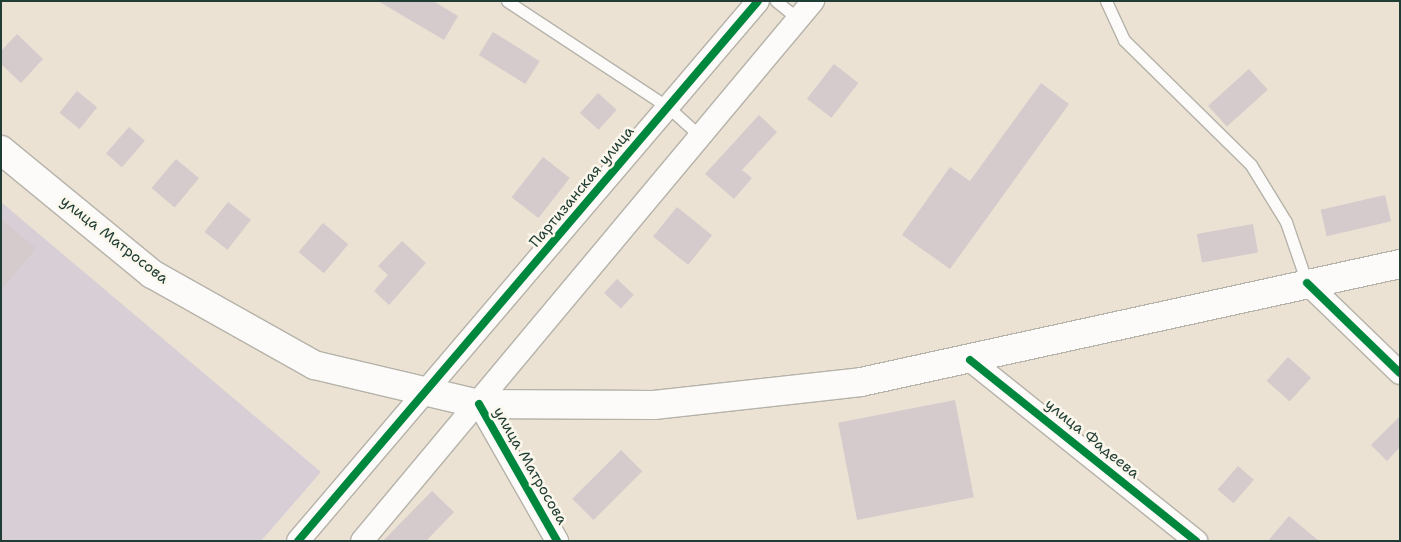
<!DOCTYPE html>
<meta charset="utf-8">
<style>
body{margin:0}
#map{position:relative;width:1401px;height:542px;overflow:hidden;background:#ebe2d4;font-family:"Shantell Sans",sans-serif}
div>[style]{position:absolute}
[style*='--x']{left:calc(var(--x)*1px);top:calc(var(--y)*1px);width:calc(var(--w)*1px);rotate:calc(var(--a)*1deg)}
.industrial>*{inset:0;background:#d8cfd6}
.building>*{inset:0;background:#d5cacc;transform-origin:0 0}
.roads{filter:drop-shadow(1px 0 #b5b2a9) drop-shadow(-1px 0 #b5b2a9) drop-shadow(0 1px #b5b2a9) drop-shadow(0 -1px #b5b2a9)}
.lane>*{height:11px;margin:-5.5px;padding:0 5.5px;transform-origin:5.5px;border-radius:5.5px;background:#fcfbf9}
.street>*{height:22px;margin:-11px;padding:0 11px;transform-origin:11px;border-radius:11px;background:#fcfbf9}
.secondary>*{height:28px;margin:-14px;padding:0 14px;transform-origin:14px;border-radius:14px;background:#fcfbf9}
.cycleway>*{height:8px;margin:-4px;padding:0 4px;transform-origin:4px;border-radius:4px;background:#00873e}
span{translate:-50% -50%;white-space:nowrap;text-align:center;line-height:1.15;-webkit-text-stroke:5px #fbf7ec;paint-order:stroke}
.street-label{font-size:15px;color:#1f3d34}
.frame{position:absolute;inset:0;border:2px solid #1f3d34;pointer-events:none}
</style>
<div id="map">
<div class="industrial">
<div style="clip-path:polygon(1px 202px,321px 472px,261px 541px,1px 541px)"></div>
</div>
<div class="building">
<div style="clip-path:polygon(378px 1px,433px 1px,458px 16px,444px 40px)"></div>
<div style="left:493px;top:32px;width:55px;height:27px;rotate:32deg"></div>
<div style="clip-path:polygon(17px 34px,43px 59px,21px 83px,1px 64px,1px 51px)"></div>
<div style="left:834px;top:64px;width:31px;height:44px;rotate:38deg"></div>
<div style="left:1249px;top:69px;width:28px;height:55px;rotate:48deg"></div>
<div style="clip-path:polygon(1041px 83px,1069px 104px,950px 269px,902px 235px,950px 167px,970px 181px)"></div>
<div style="left:77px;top:91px;width:26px;height:28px;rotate:39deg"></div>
<div style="left:598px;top:93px;width:25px;height:27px;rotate:42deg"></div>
<div style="clip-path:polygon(759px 115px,777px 132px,742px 170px,752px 178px,734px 199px,705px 174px)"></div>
<div style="left:129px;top:127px;width:21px;height:35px;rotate:41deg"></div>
<div style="left:543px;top:157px;width:34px;height:51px;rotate:38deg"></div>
<div style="left:176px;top:159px;width:30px;height:38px;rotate:40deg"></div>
<div style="left:1385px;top:195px;width:27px;height:66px;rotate:77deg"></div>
<div style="left:228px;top:202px;width:29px;height:38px;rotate:38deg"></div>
<div style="left:677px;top:207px;width:45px;height:38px;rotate:39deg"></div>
<div style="clip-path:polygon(1px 219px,36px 248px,1px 290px)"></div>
<div style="left:323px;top:223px;width:33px;height:38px;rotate:40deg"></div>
<div style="left:1253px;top:224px;width:29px;height:57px;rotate:80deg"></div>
<div style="clip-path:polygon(402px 241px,426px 263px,389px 305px,374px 291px,388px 275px,378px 266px)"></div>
<div style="left:617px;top:279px;width:23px;height:19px;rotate:43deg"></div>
<div style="left:1288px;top:357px;width:31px;height:32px;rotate:42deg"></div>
<div style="left:955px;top:400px;width:99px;height:119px;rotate:79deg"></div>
<div style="clip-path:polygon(1400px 416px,1400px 447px,1387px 461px,1371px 445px)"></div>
<div style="left:621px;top:450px;width:30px;height:69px;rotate:45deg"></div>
<div style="left:1238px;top:466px;width:21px;height:31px;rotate:41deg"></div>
<div style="clip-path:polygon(432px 491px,454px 512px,426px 541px,383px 541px)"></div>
<div style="clip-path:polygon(1289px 516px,1319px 541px,1268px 541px)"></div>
</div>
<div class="roads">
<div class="lane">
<div style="--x:507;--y:1;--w:193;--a:33.4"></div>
<div style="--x:668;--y:107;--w:43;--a:42.2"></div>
<div style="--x:776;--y:1;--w:28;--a:39"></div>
<div style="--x:1106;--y:1;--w:43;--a:65.2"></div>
<div style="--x:1124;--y:40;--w:178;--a:44.5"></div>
<div style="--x:1251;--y:165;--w:67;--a:58.4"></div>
<div style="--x:1286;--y:222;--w:65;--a:71"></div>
</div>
<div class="street">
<div style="--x:1307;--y:283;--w:129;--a:44.1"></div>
<div style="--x:970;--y:360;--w:290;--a:38.7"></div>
<div style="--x:479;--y:404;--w:158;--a:60.3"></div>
<div style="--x:298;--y:541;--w:709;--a:-49.57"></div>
<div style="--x:362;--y:541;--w:704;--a:-50.13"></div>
</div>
<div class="secondary">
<div style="--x:1;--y:150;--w:195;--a:39.4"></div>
<div style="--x:152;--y:274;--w:186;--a:29.3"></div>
<div style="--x:314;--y:365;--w:170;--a:13.3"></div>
<div style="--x:479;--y:404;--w:175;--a:0.3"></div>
<div style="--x:654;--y:405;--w:208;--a:-6.3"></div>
<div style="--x:861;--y:382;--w:552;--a:-12.35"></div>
</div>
</div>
<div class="cycleway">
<div style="--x:1307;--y:283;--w:129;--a:44.1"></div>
<div style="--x:970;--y:360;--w:290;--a:38.7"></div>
<div style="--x:479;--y:404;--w:158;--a:60.3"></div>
<div style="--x:298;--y:541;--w:709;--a:-49.57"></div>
</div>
<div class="street-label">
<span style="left:582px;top:187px;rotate:-50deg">Партизанская улица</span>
<span style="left:114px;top:240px;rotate:38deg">улица Матросова</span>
<span style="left:1092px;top:439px;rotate:39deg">улица Фадеева</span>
<span style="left:530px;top:466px;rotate:60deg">улица Матросова</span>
</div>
<div class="frame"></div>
</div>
